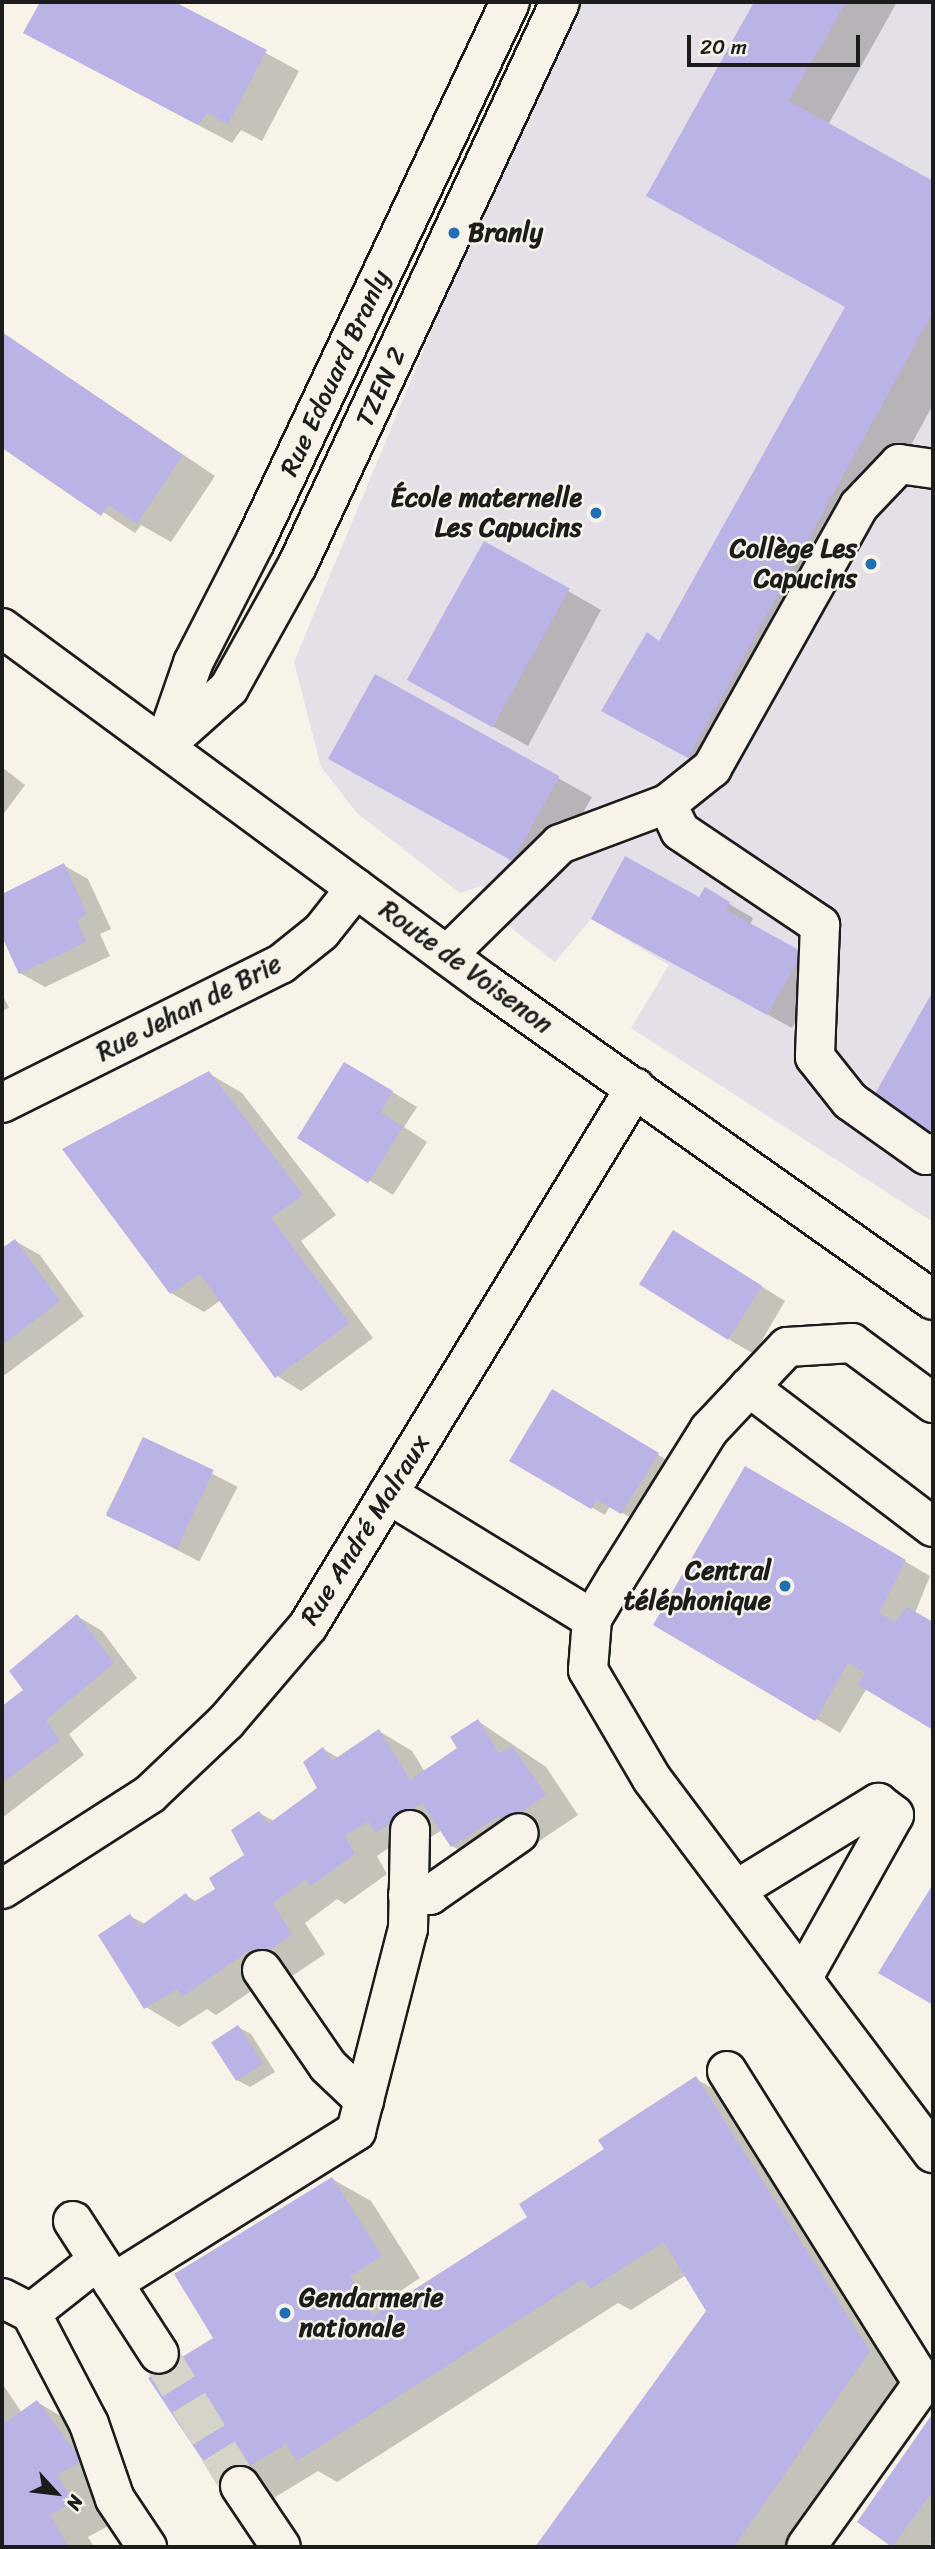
<!DOCTYPE html>
<meta charset="utf-8">
<style>
body{margin:0}
#map{position:relative;width:935px;height:2549px;overflow:hidden;background:#f7f3e8;font-family:Sriracha,sans-serif}
div>[style]{position:absolute}
[style*='--x']{left:calc(var(--x)*1px);top:calc(var(--y)*1px);width:calc(var(--w)*1px);rotate:calc(var(--a)*1deg)}
.built>*{inset:0;background:#e5e0e7}
.shadow>*{inset:0;background:#0003;transform-origin:0 0}
.building>*{inset:0;background:#bab4e6;transform-origin:0 0}
.minor-tunnel>*{height:38px;margin-top:-19px;transform-origin:0;background:repeating-linear-gradient(90deg,#d6d3c9 0 38px,transparent 0 57px)}
.roads{filter:drop-shadow(2px 0 #1c1c1c) drop-shadow(-2px 0 #1c1c1c) drop-shadow(0 2px #1c1c1c) drop-shadow(0 -2px #1c1c1c)}
.minor>*{height:38px;margin:-19px;padding:0 19px;transform-origin:19px;border-radius:19px;background:#f7f3e8}
.dots>*{width:19px;height:19px;translate:-50% -50%;box-sizing:border-box;border:4px solid #f7f3e8;border-radius:50%}
span{translate:-50% -50%;white-space:nowrap;text-align:center;line-height:1.15;-webkit-text-stroke:5px #f7f3e8;paint-order:stroke}
.poi-label{font-size:26px;color:#1c1c1c;font-weight:700}
.left{translate:0 -50%;text-align:left}
.right{translate:-100% -50%;text-align:right}
.street-label{font-size:26px;color:#1c1c1c}
.frame{position:absolute;inset:0;border:4px solid #1c1c1c;pointer-events:none}
.north{position:absolute;left:21px;top:2458px;width:70px;height:70px;-webkit-text-stroke:5px #f7f3e8;paint-order:stroke;rotate:117deg;font-size:19px;font-weight:700;line-height:28px;text-align:center;color:#1c1c1c}
.north::after{content:'';display:block;margin:auto;width:24px;height:32px;background:#1c1c1c;clip-path:polygon(50% 0,100% 100%,50% 72%,0 100%)}
.scale{position:absolute;left:687px;top:35px;width:173px;height:32px;box-sizing:border-box;border:4px solid #1c1c1c;border-top:0;padding-left:9px;font-size:21px;line-height:24px;white-space:nowrap;color:#1c1c1c;-webkit-text-stroke:5px #f7f3e8;paint-order:stroke}
</style>
<div id="map">
<div class="built">
<div style="clip-path:polygon(568px 2px,933px 2px,933px 1222px,631px 1028px,669px 965px,591px 919px,555px 962px,506px 924px,513px 908px,481px 886px,460px 893px,357px 813px,321px 767px,294px 662px)"></div>
</div>
<div class="shadow">
<div style="clip-path:polygon(42px 2px,171px 2px,299px 71px,262px 141px,241px 130px,232px 143px,25px 33px)"></div>
<div style="clip-path:polygon(756px 2px,897px 2px,828px 125px,933px 183px,933px 405px,769px 702px,714px 771px,627px 725px,661px 642px,847px 307px,648px 195px)"></div>
<div style="clip-path:polygon(2px 333px,215px 476px,171px 542px,141px 525px,135px 533px,2px 446px)"></div>
<div style="clip-path:polygon(485px 543px,601px 610px,528px 746px,442px 698px)"></div>
<div style="clip-path:polygon(376px 677px,592px 797px,546px 879px,364px 777px)"></div>
<div style="clip-path:polygon(2px 767px,25px 785px,2px 816px)"></div>
<div style="clip-path:polygon(63px 865px,88px 879px,111px 929px,100px 934px,110px 956px,45px 987px,20px 973px,2px 933px,2px 896px)"></div>
<div style="clip-path:polygon(705px 890px,753px 918px,750px 925px,826px 967px,792px 1028px,618px 933px,699px 900px)"></div>
<div style="clip-path:polygon(2px 994px,9px 1008px,2px 1011px)"></div>
<div style="clip-path:polygon(933px 994px,933px 1133px,874px 1098px)"></div>
<div style="clip-path:polygon(208px 1073px,242px 1093px,336px 1215px,301px 1241px,373px 1338px,301px 1391px,277px 1376px,221px 1300px,204px 1312px,171px 1293px)"></div>
<div style="clip-path:polygon(369px 1078px,417px 1107px,404px 1127px,427px 1142px,393px 1195px,299px 1137px)"></div>
<div style="clip-path:polygon(15px 1241px,40px 1255px,84px 1316px,2px 1377px,2px 1250px)"></div>
<div style="clip-path:polygon(698px 1247px,785px 1301px,754px 1354px,730px 1340px)"></div>
<div style="clip-path:polygon(553px 1392px,682px 1469px,647px 1527px,610px 1506px,605px 1515px,511px 1461px)"></div>
<div style="left:144px;top:1439px;width:105px;height:84px;rotate:27deg"></div>
<div style="clip-path:polygon(746px 1469px,930px 1576px,915px 1613px,933px 1624px,933px 1728px,867px 1688px,840px 1733px,655px 1624px)"></div>
<div style="clip-path:polygon(77px 1616px,102px 1631px,137px 1678px,69px 1734px,84px 1755px,2px 1818px,2px 1708px,26px 1690px)"></div>
<div style="clip-path:polygon(478px 1721px,546px 1767px,578px 1815px,538px 1842px,529px 1837px,485px 1865px,452px 1846px,442px 1830px,409px 1851px,396px 1843px,377px 1856px,387px 1874px,345px 1904px,337px 1899px,305px 1923px,325px 1954px,289px 1978px,279px 1972px,216px 2015px,207px 2009px,179px 2027px,146px 2007px,130px 1916px,145px 1924px,186px 1895px,197px 1902px,218px 1889px,247px 1855px,259px 1813px,274px 1821px,320px 1788px,323px 1749px,339px 1758px,379px 1731px,412px 1751px,425px 1772px,459px 1749px)"></div>
<div style="clip-path:polygon(933px 1887px,933px 2003px,880px 1973px)"></div>
<div style="clip-path:polygon(238px 2027px,251px 2034px,275px 2072px,250px 2087px,237px 2080px)"></div>
<div style="clip-path:polygon(696px 2079px,735px 2101px,908px 2374px,789px 2547px,541px 2547px,708px 2311px,686px 2275px,631px 2310px,618px 2303px,337px 2482px,318px 2471px,259px 2507px,220px 2484px,332px 2179px,371px 2201px,420px 2278px,388px 2299px,392px 2306px,530px 2217px)"></div>
<div style="clip-path:polygon(2px 2383px,22px 2413px,37px 2402px,76px 2425px,112px 2524px,88px 2537px,94px 2547px,2px 2547px)"></div>
<div style="clip-path:polygon(933px 2416px,933px 2540px,928px 2547px,895px 2547px,859px 2522px)"></div>
</div>
<div class="building">
<div style="clip-path:polygon(40px 2px,175px 2px,267px 50px,228px 124px,207px 113px,198px 125px,23px 33px)"></div>
<div style="clip-path:polygon(754px 2px,846px 2px,789px 101px,933px 181px,933px 312px,688px 758px,601px 711px,647px 632px,659px 641px,845px 307px,646px 196px)"></div>
<div style="clip-path:polygon(2px 332px,183px 455px,137px 524px,108px 505px,101px 516px,2px 448px)"></div>
<div style="left:484px;top:541px;width:98px;height:159px;rotate:29deg"></div>
<div style="left:375px;top:674px;width:211px;height:97px;rotate:29deg"></div>
<div style="clip-path:polygon(625px 856px,699px 897px,705px 887px,730px 902px,726px 910px,803px 952px,767px 1015px,591px 919px)"></div>
<div style="clip-path:polygon(64px 863px,87px 915px,77px 920px,86px 942px,19px 974px,2px 937px,2px 894px)"></div>
<div style="clip-path:polygon(933px 991px,933px 1124px,929px 1132px,872px 1099px)"></div>
<div style="clip-path:polygon(344px 1062px,393px 1091px,381px 1112px,403px 1127px,368px 1183px,297px 1138px)"></div>
<div style="clip-path:polygon(209px 1071px,303px 1195px,271px 1218px,350px 1323px,275px 1378px,200px 1274px,170px 1294px,62px 1149px)"></div>
<div style="left:673px;top:1230px;width:105px;height:64px;rotate:32deg"></div>
<div style="clip-path:polygon(15px 1239px,60px 1301px,2px 1345px,2px 1248px)"></div>
<div style="clip-path:polygon(552px 1389px,659px 1453px,621px 1514px,597px 1500px,591px 1509px,509px 1461px)"></div>
<div style="left:143px;top:1437px;width:78px;height:87px;rotate:25deg"></div>
<div style="clip-path:polygon(745px 1466px,906px 1560px,879px 1613px,895px 1622px,907px 1607px,933px 1622px,933px 1730px,858px 1685px,865px 1673px,848px 1663px,815px 1721px,653px 1625px)"></div>
<div style="clip-path:polygon(77px 1614px,114px 1663px,46px 1720px,60px 1740px,2px 1783px,2px 1706px,23px 1690px,9px 1671px)"></div>
<div style="clip-path:polygon(478px 1719px,499px 1753px,512px 1746px,546px 1795px,504px 1824px,499px 1816px,451px 1847px,422px 1803px,375px 1833px,368px 1821px,345px 1836px,355px 1854px,311px 1886px,306px 1879px,273px 1903px,292px 1935px,255px 1960px,248px 1951px,182px 1997px,177px 1989px,144px 2009px,98px 1935px,130px 1914px,139px 1927px,186px 1893px,192px 1903px,215px 1889px,209px 1878px,244px 1855px,231px 1830px,259px 1811px,268px 1824px,317px 1788px,303px 1762px,323px 1747px,332px 1761px,379px 1729px,410px 1780px,457px 1748px,450px 1737px)"></div>
<div style="clip-path:polygon(933px 1884px,933px 2005px,878px 1973px)"></div>
<div style="left:238px;top:2025px;width:46px;height:32px;rotate:57deg"></div>
<div style="clip-path:polygon(696px 2076px,870px 2351px,734px 2547px,535px 2547px,706px 2311px,664px 2242px,590px 2289px,583px 2279px,297px 2461px,286px 2444px,219px 2485px,148px 2378px,213px 2338px,174px 2274px,332px 2177px,382px 2256px,350px 2276px,373px 2316px,527px 2217px,519px 2204px,604px 2149px,598px 2140px)"></div>
<div style="clip-path:polygon(37px 2400px,82px 2461px,57px 2475px,74px 2502px,50px 2515px,69px 2547px,2px 2547px,2px 2415px,6px 2422px)"></div>
<div style="clip-path:polygon(933px 2413px,933px 2491px,892px 2547px,857px 2522px)"></div>
</div>
<div class="minor-tunnel">
<div style="--x:159;--y:2354;--w:155;--a:58.5"></div>
</div>
<div class="roads">
<div class="minor">
<div style="--x:2;--y:628;--w:601;--a:36.34"></div>
<div style="--x:486;--y:984;--w:547;--a:35.26"></div>
<div style="--x:165;--y:744;--w:86;--a:-70.9"></div>
<div style="--x:193;--y:663;--w:136;--a:-62.9"></div>
<div style="--x:255;--y:542;--w:597;--a:-64.72"></div>
<div style="--x:164;--y:746;--w:87;--a:-41.7"></div>
<div style="--x:229;--y:688;--w:140;--a:-60.9"></div>
<div style="--x:297;--y:566;--w:622;--a:-65"></div>
<div style="--x:667;--y:804;--w:30;--a:64"></div>
<div style="--x:680;--y:831;--w:169;--a:33.9"></div>
<div style="--x:820;--y:925;--w:132;--a:92.2"></div>
<div style="--x:815;--y:1057;--w:56;--a:51.5"></div>
<div style="--x:850;--y:1101;--w:93;--a:35.4"></div>
<div style="--x:926;--y:1155;--w:7;--a:-16"></div>
<div style="--x:447;--y:955;--w:158;--a:-44.5"></div>
<div style="--x:560;--y:844;--w:114;--a:-20.5"></div>
<div style="--x:667;--y:804;--w:58;--a:-38.7"></div>
<div style="--x:712;--y:768;--w:300;--a:-60.7"></div>
<div style="--x:859;--y:506;--w:58;--a:-46.4"></div>
<div style="--x:899;--y:464;--w:34;--a:8"></div>
<div style="--x:2;--y:1103;--w:312;--a:-26.5"></div>
<div style="--x:281;--y:964;--w:51;--a:-38.7"></div>
<div style="--x:321;--y:932;--w:56;--a:-51.5"></div>
<div style="--x:749;--y:1387;--w:231;--a:37.3"></div>
<div style="--x:933;--y:1403;--w:101;--a:-143.5"></div>
<div style="--x:852;--y:1343;--w:65;--a:176.5"></div>
<div style="--x:787;--y:1347;--w:114;--a:133.2"></div>
<div style="--x:709;--y:1430;--w:173;--a:122"></div>
<div style="--x:617;--y:1577;--w:49;--a:120.8"></div>
<div style="--x:592;--y:1619;--w:51;--a:94.5"></div>
<div style="--x:588;--y:1670;--w:126;--a:59.6"></div>
<div style="--x:652;--y:1779;--w:468;--a:53.1"></div>
<div style="--x:388;--y:1494;--w:239;--a:31.5"></div>
<div style="--x:2;--y:1889;--w:176;--a:-32.7"></div>
<div style="--x:150;--y:1794;--w:105;--a:-43.5"></div>
<div style="--x:226;--y:1722;--w:126;--a:-49.5"></div>
<div style="--x:308;--y:1626;--w:630;--a:-58.71"></div>
<div style="--x:736;--y:1890;--w:167;--a:-31.5"></div>
<div style="--x:878;--y:1803;--w:20;--a:37"></div>
<div style="--x:894;--y:1815;--w:188;--a:119.3"></div>
<div style="--x:408;--y:1895;--w:22;--a:0"></div>
<div style="--x:430;--y:1895;--w:108;--a:-34.9"></div>
<div style="--x:262;--y:1970;--w:116;--a:55.5"></div>
<div style="--x:328;--y:2066;--w:50;--a:43.4"></div>
<div style="--x:727;--y:2071;--w:368;--a:57.9"></div>
<div style="--x:923;--y:2383;--w:201;--a:125.5"></div>
<div style="--x:73;--y:2221;--w:158;--a:57.1"></div>
<div style="--x:113;--y:2283;--w:287;--a:-32"></div>
<div style="--x:356;--y:2131;--w:209;--a:-75.6"></div>
<div style="--x:408;--y:1929;--w:99;--a:-88.8"></div>
<div style="--x:2;--y:2298;--w:33;--a:27"></div>
<div style="--x:31;--y:2313;--w:125;--a:62.4"></div>
<div style="--x:89;--y:2424;--w:79;--a:70.9"></div>
<div style="--x:115;--y:2499;--w:58;--a:56.3"></div>
<div style="--x:31;--y:2313;--w:85;--a:-38.3"></div>
<div style="--x:240;--y:2486;--w:73;--a:56.1"></div>
</div>
</div>
<div class="dots">
<div style="left:454px;top:233px;background:#1f6fb2"></div>
<div style="left:596px;top:513px;background:#1f6fb2"></div>
<div style="left:871px;top:564px;background:#1f6fb2"></div>
<div style="left:785px;top:1586px;background:#1f6fb2"></div>
<div style="left:285px;top:2313px;background:#1f6fb2"></div>
</div>
<div class="poi-label">
<span class="left" style="left:468px;top:233px">Branly</span>
<span class="right" style="left:582px;top:513px">École maternelle<br>Les Capucins</span>
<span class="right" style="left:857px;top:564px">Collège Les<br>Capucins</span>
<span class="right" style="left:771px;top:1586px">Central<br>téléphonique</span>
<span class="left" style="left:299px;top:2313px">Gendarmerie<br>nationale</span>
</div>
<div class="street-label">
<span style="left:335px;top:373px;rotate:-65deg">Rue Edouard Branly</span>
<span style="left:381px;top:387px;rotate:-65deg">TZEN 2</span>
<span style="left:466px;top:967px;rotate:36deg">Route de Voisenon</span>
<span style="left:189px;top:1008px;rotate:-27deg">Rue Jehan de Brie</span>
<span style="left:365px;top:1530px;rotate:-58deg">Rue André Malraux</span>
</div>
<div class="frame"></div>
<div class="north">N</div>
<div class="scale">20 m</div>
</div>
